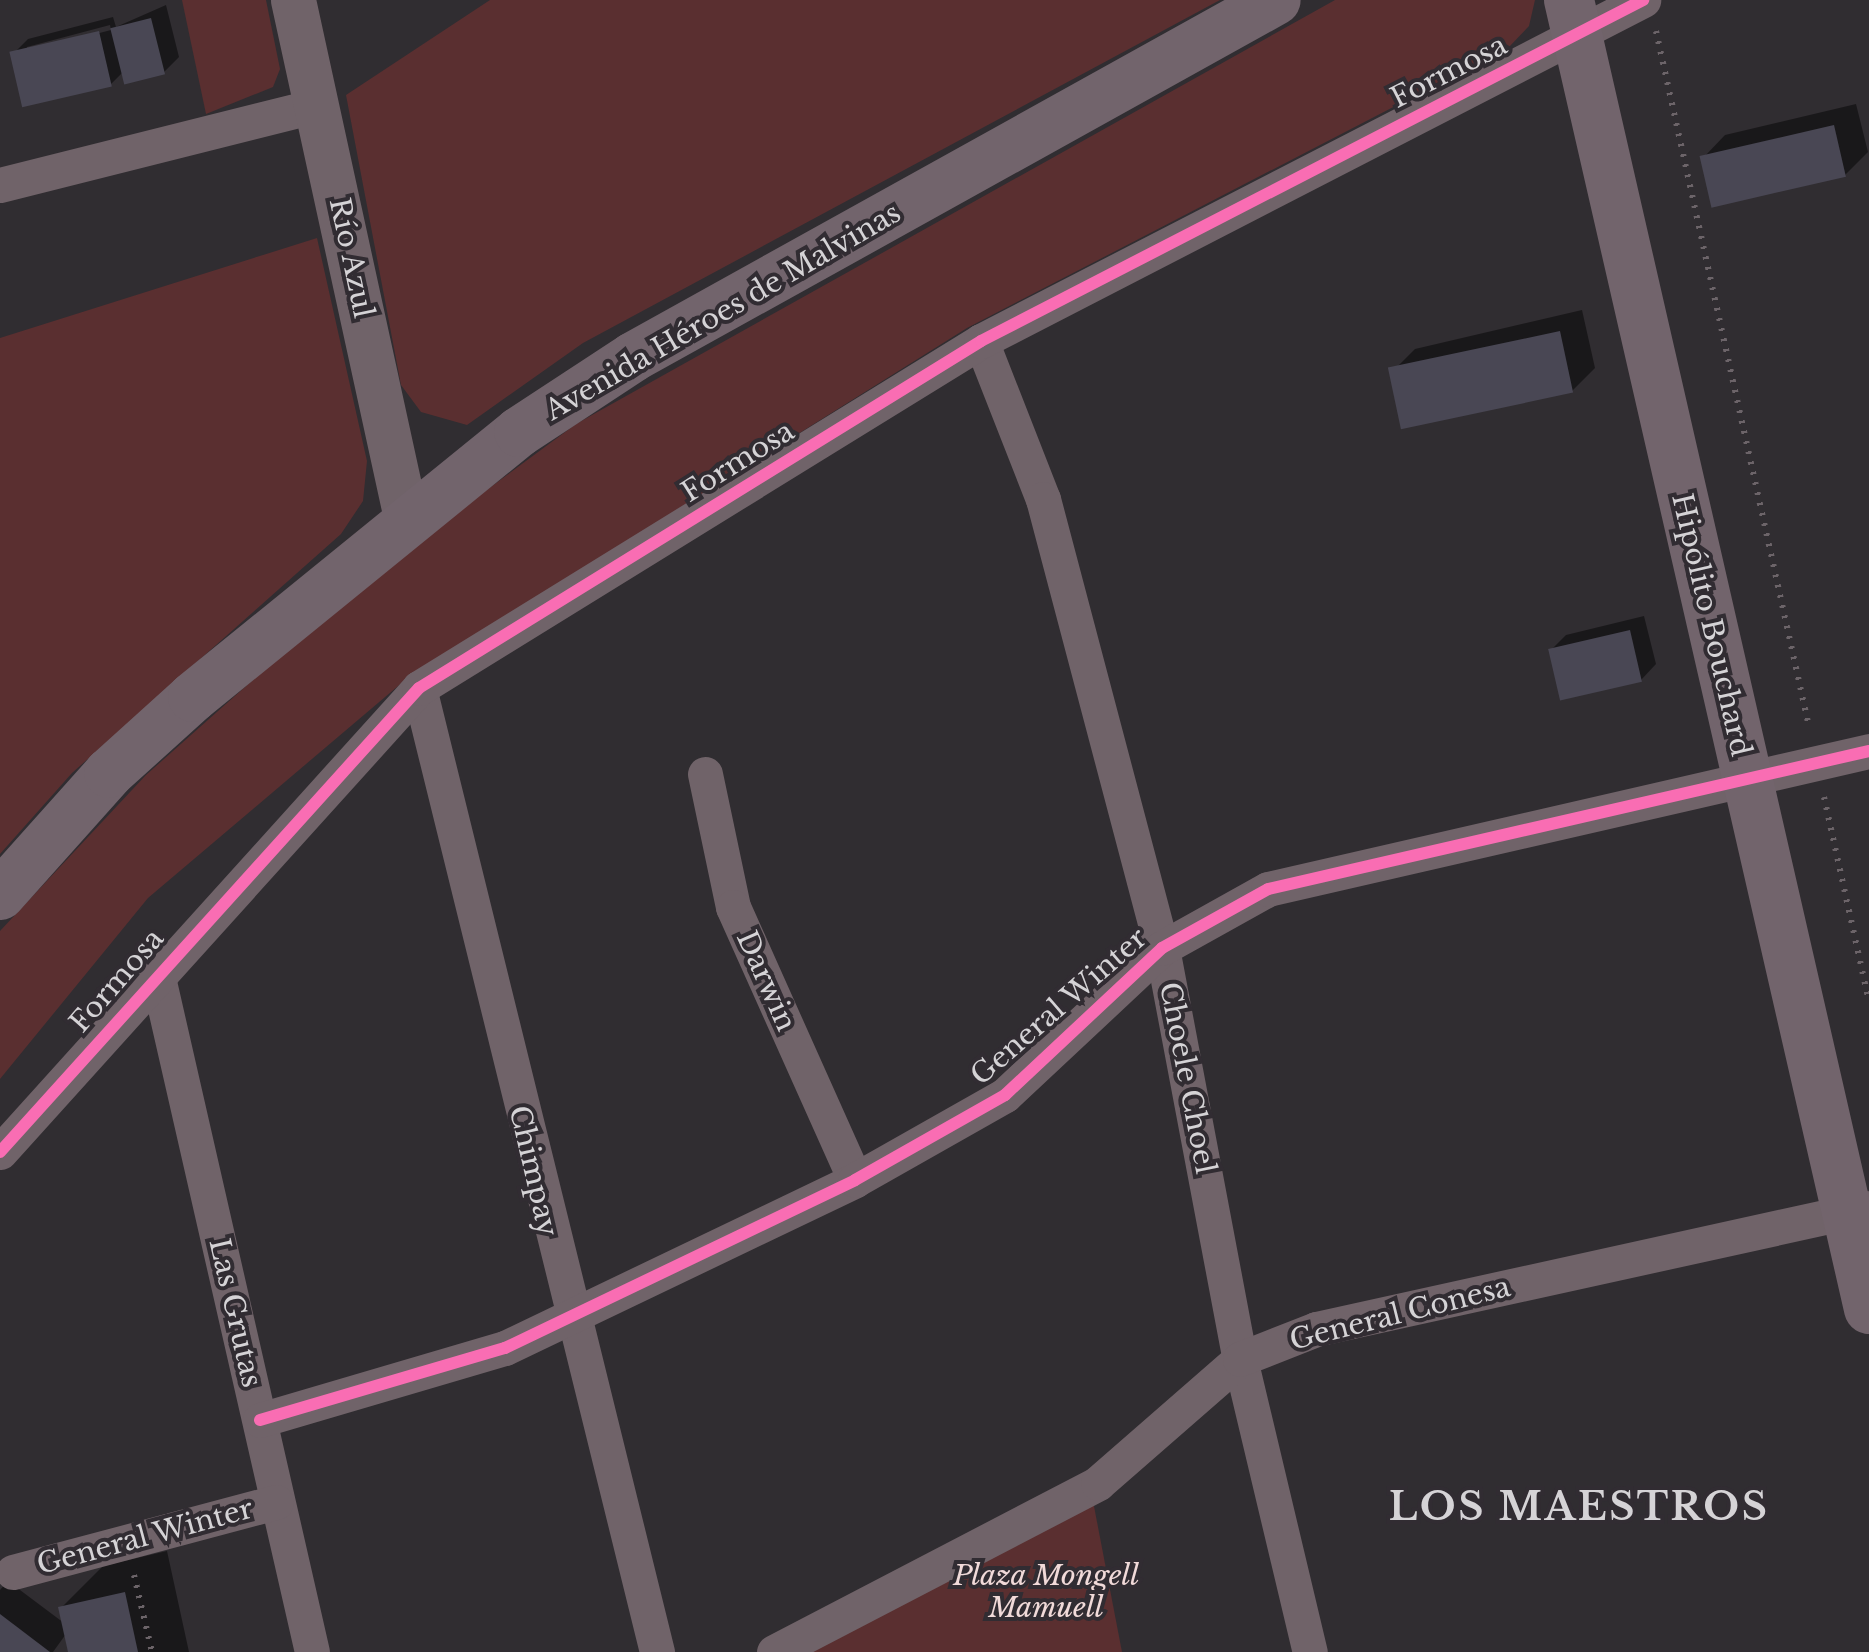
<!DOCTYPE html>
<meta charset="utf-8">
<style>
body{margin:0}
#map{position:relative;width:1869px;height:1652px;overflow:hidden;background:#302d31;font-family:"Libre Baskerville",serif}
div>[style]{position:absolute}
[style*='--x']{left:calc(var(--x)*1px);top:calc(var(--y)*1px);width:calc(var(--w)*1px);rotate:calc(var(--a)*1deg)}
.green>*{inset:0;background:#5a2f30}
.shadow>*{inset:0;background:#0007}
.building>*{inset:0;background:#494754;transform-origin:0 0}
.path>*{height:6px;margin-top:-3px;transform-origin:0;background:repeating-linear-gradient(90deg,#6c6469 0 2.5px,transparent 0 10.5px)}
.minor>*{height:35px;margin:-17.5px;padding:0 17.5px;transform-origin:17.5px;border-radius:17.5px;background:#706369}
.tertiary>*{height:45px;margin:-22.5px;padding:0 22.5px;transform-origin:22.5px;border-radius:22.5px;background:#706369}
.secondary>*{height:50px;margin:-25px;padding:0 25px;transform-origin:25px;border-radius:25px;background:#72646c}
.cycleway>*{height:12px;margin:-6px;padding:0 6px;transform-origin:6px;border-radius:6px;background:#f96db3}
span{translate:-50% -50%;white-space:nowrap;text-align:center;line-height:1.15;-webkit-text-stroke:8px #312c32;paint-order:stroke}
.street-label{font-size:28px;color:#d5d3d6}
.park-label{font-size:28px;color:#f1dad9;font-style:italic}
.district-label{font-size:38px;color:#d5d3d6;font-weight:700;letter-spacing:2.5px}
</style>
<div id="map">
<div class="green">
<div style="clip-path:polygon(182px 0,266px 0,280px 69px,273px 87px,206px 114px)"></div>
<div style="clip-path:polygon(490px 0,1220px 0,583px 343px,467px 425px,421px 412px,401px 385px,346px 95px)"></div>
<div style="clip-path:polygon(1335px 0,1535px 0,1529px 26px,1509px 47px,967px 328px,404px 681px,148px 898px,0 1079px,0 931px,146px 775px,369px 577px,576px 424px)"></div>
<div style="clip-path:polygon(317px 238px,367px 461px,363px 501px,341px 534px,72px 773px,0 854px,0 338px)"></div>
<div style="clip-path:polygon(1093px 1501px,1122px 1652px,799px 1652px)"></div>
</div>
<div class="shadow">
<div style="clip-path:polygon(evenodd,166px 5px,179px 57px,164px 72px,124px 71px,111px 84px,13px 54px,28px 39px,113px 17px,116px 27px,166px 5px,110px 25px,111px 30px,27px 52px,27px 47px,110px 25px)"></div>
<div style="clip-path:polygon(1856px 104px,1868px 152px,1845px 175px,1703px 158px,1725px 135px)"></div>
<div style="clip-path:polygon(1582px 310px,1595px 368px,1572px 391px,1392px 372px,1415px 349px)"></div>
<div style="clip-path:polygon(1644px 616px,1656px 664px,1641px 680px,1551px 650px,1566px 635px)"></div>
<div style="clip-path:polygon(167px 1551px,189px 1652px,71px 1652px,66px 1634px,53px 1652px,0 1652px,0 1590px,8px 1581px,64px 1623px,61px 1608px,103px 1566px)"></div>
</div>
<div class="building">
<div style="left:151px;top:18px;width:58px;height:42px;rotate:76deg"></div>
<div style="left:99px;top:31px;width:57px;height:92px;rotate:77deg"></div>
<div style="left:1834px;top:125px;width:53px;height:138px;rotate:77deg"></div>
<div style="left:1560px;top:331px;width:63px;height:176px;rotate:78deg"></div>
<div style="left:1630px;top:630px;width:53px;height:84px;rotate:77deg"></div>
<div style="clip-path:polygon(125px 1592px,138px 1652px,68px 1652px,58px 1607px)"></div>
<div style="clip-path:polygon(0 1614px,50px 1652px,0 1652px)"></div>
</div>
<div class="path">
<div style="--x:1656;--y:31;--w:713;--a:77.6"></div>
<div style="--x:1824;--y:797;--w:209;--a:77.6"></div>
<div style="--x:134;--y:1575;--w:79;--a:76.8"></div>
</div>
<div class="minor">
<div style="--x:0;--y:185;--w:329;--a:-14.1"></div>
<div style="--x:981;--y:341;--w:170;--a:68.6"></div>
<div style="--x:1043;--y:499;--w:465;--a:75.2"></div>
<div style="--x:1162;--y:948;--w:418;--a:79.3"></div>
<div style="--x:1240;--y:1359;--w:301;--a:76.6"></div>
<div style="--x:419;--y:688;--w:993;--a:76.13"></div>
<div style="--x:705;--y:774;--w:136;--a:78.1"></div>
<div style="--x:733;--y:907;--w:299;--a:65.9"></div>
<div style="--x:157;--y:973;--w:696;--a:77.14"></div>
<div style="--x:0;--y:1152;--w:625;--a:-47.92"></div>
<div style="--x:419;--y:688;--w:660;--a:-31.69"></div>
<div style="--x:981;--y:341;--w:745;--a:-27.25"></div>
<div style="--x:260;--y:1420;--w:255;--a:-16.4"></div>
<div style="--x:505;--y:1348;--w:388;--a:-25.6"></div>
<div style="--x:855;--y:1180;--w:172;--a:-29.5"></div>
<div style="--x:1005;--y:1095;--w:215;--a:-43.1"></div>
<div style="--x:1162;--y:948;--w:121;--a:-29.1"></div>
<div style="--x:1268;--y:889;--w:617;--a:-12.93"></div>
<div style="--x:13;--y:1572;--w:272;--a:-14.9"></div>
<div style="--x:774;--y:1652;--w:365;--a:-27.5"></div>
<div style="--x:1098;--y:1483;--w:189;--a:-41.1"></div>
<div style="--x:1240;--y:1359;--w:82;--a:-21.5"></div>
<div style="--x:1316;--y:1329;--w:563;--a:-12.41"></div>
</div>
<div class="tertiary">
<div style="--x:293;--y:0;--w:530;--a:77.69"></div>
</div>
<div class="secondary">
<div style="--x:1569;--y:0;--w:1343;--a:77.09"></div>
<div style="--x:0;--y:895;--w:164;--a:-48.2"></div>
<div style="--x:109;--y:773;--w:113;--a:-42.1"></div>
<div style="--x:193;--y:697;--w:420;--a:-39.1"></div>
<div style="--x:519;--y:432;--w:136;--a:-33.3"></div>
<div style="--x:633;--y:357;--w:735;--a:-29.04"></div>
</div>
<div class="cycleway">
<div style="--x:0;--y:1152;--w:625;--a:-47.92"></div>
<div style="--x:419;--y:688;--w:660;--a:-31.69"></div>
<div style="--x:981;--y:341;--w:745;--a:-27.25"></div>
<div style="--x:260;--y:1420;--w:255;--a:-16.4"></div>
<div style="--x:505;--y:1348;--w:388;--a:-25.6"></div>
<div style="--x:855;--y:1180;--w:172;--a:-29.5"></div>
<div style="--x:1005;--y:1095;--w:215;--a:-43.1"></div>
<div style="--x:1162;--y:948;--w:121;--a:-29.1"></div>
<div style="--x:1268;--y:889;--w:617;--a:-12.93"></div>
</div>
<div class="street-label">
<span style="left:1449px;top:72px;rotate:-27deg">Formosa</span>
<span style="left:351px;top:258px;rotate:78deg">Río Azul</span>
<span style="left:723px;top:312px;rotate:-30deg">Avenida Héroes de Malvinas</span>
<span style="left:738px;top:462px;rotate:-32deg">Formosa</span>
<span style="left:1711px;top:625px;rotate:77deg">Hipólito Bouchard</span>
<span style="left:117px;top:981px;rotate:-49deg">Formosa</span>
<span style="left:766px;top:981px;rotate:66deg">Darwin</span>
<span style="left:1059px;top:1007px;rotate:-41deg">General Winter</span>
<span style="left:1187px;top:1078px;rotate:79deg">Choele Choel</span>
<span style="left:533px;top:1171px;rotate:77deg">Chimpay</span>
<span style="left:235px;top:1313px;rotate:77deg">Las Grutas</span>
<span style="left:1400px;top:1314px;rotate:-14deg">General Conesa</span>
<span style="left:145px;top:1537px;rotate:-15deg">General Winter</span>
</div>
<div class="park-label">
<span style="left:1046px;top:1592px">Plaza Mongell<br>Mamuell</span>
</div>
<div class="district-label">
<span style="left:1579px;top:1507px">LOS MAESTROS</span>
</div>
</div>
